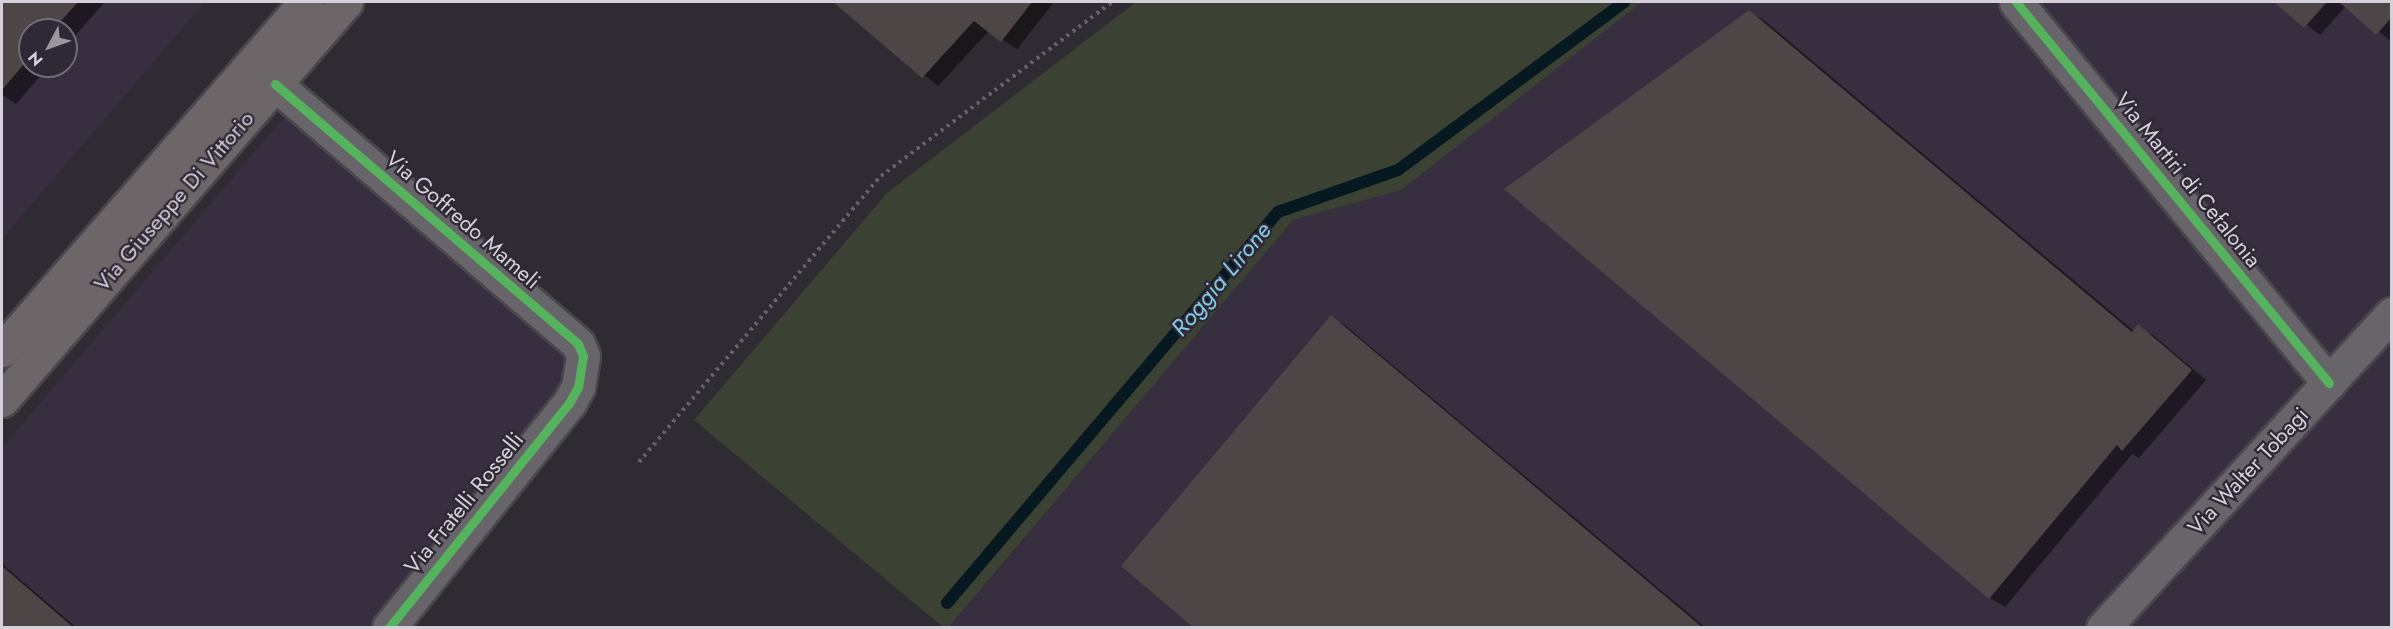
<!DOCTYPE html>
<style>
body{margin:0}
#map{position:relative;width:2393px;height:629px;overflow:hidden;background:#2f2b32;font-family:Jost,sans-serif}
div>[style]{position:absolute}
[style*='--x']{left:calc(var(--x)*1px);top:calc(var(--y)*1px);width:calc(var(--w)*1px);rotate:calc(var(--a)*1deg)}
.built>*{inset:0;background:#372e3f}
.green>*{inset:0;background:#3c4233}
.shadow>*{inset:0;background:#0007}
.stream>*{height:12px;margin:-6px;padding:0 6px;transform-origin:6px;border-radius:6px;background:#061820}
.building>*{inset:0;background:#4d4546}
.path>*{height:4px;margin-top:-2px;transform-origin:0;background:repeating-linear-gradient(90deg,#656368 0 3px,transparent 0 7.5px)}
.roads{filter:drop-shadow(2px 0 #49464c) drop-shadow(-2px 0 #49464c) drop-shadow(0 2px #49464c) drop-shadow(0 -2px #49464c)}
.minor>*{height:33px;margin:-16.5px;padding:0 16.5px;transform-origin:16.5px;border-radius:16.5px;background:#67656a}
.major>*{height:33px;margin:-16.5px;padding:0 16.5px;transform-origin:16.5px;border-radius:16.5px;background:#6c6668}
.cycleway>*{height:9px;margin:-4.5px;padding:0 4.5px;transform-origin:4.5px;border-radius:4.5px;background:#56b35d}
span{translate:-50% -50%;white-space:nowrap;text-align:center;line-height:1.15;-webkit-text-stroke:4.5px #2f2835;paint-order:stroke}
.street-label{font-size:22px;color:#d5d1da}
.water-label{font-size:24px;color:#82cbe8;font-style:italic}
.frame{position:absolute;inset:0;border:3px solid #d5d1da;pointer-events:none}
.north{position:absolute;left:18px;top:18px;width:60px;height:60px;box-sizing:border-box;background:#2f2835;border:2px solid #716c77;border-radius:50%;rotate:229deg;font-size:16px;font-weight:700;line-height:24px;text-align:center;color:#d5d1da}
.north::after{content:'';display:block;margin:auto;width:21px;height:27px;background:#9b979f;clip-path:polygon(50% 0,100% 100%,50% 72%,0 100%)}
</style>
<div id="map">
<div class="built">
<div style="clip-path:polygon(evenodd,2px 2px,205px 2px,2px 239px,2px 2px,30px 30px,66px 30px,66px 66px,30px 66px,30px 30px)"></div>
<div style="clip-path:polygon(1642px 2px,2391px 2px,2391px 627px,949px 628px,1293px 220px,1401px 190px)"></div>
<div style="clip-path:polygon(287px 114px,564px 352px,569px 375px,557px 396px,368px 627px,2px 628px,2px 448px)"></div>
</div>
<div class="green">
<div style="clip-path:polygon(1136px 2px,1642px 2px,1401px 190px,1293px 220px,949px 627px,943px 627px,694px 420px,887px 193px)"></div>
</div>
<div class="shadow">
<div style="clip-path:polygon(2px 2px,105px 2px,66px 46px,66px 30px,30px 30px,30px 66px,49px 66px,16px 104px,2px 95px)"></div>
<div style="clip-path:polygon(835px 2px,1054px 2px,1017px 49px,989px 31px,938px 86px)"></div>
<div style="clip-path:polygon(2277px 2px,2392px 2px,2392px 42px,2346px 6px,2320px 35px)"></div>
<div style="clip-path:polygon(1749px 12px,1765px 21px,2134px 331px,2138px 326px,2153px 335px,2206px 380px,2139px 458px,2132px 454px,2005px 607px,1990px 598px,1507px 189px)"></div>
<div style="clip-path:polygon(1331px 317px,1346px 326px,1706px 628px,1197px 628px)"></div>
<div style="clip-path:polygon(2px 564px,77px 628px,2px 628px)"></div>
</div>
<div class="stream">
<div style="--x:947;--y:603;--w:512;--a:-49.75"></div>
<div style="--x:1278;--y:212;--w:127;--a:-19.3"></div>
<div style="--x:1398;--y:170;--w:282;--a:-36.6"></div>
</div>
<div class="building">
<div style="clip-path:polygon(2px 2px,78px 2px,53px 30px,30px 30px,30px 57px,2px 90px)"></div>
<div style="clip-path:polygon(833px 2px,1032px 2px,1001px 42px,974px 21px,922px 78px)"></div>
<div style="clip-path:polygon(2274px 2px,2327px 2px,2304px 28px)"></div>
<div style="clip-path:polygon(2339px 2px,2392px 2px,2392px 17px,2376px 35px)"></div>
<div style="clip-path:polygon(1749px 10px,2132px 332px,2138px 324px,2192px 370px,2122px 451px,2117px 445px,1989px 599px,1504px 189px)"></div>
<div style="clip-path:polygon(1331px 315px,1703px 628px,1194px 628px,1121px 566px)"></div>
<div style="clip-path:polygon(2px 566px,74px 628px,2px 628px)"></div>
</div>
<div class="path">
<div style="--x:639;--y:462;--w:375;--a:-49.8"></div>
<div style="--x:881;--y:176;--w:289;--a:-37"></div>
</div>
<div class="roads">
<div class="minor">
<div style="--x:2016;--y:2;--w:493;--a:50.6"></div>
<div style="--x:275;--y:84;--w:399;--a:40.6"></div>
<div style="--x:578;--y:344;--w:13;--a:67"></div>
<div style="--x:583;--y:356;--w:31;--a:99"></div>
<div style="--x:578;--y:387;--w:18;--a:119"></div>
<div style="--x:569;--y:403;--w:288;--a:128.7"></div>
<div style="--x:2103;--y:628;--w:427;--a:-47.4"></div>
</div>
<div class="major">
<div style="--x:2;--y:350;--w:462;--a:-48.9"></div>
<div style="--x:2;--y:400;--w:526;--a:-49.16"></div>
</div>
</div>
<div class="cycleway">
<div style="--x:2016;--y:2;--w:493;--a:50.6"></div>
<div style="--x:275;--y:84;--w:399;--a:40.6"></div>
<div style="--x:578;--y:344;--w:13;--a:67"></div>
<div style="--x:583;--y:356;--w:31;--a:99"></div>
<div style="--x:578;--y:387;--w:18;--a:119"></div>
<div style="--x:569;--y:403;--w:288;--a:128.7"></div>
</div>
<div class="street-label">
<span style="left:2188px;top:180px;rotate:51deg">Via Martiri di Cefalonia</span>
<span style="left:174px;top:201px;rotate:-49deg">Via Giuseppe Di Vittorio</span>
<span style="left:463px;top:220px;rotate:41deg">Via Goffredo Mameli</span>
<span style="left:2248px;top:471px;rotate:-47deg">Via Walter Tobagi</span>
<span style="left:464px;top:503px;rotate:-51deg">Via Fratelli Rosselli</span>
</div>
<div class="water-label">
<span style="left:1221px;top:279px;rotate:-50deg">Roggia Lirone</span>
</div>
<div class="frame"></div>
<div class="north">N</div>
</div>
